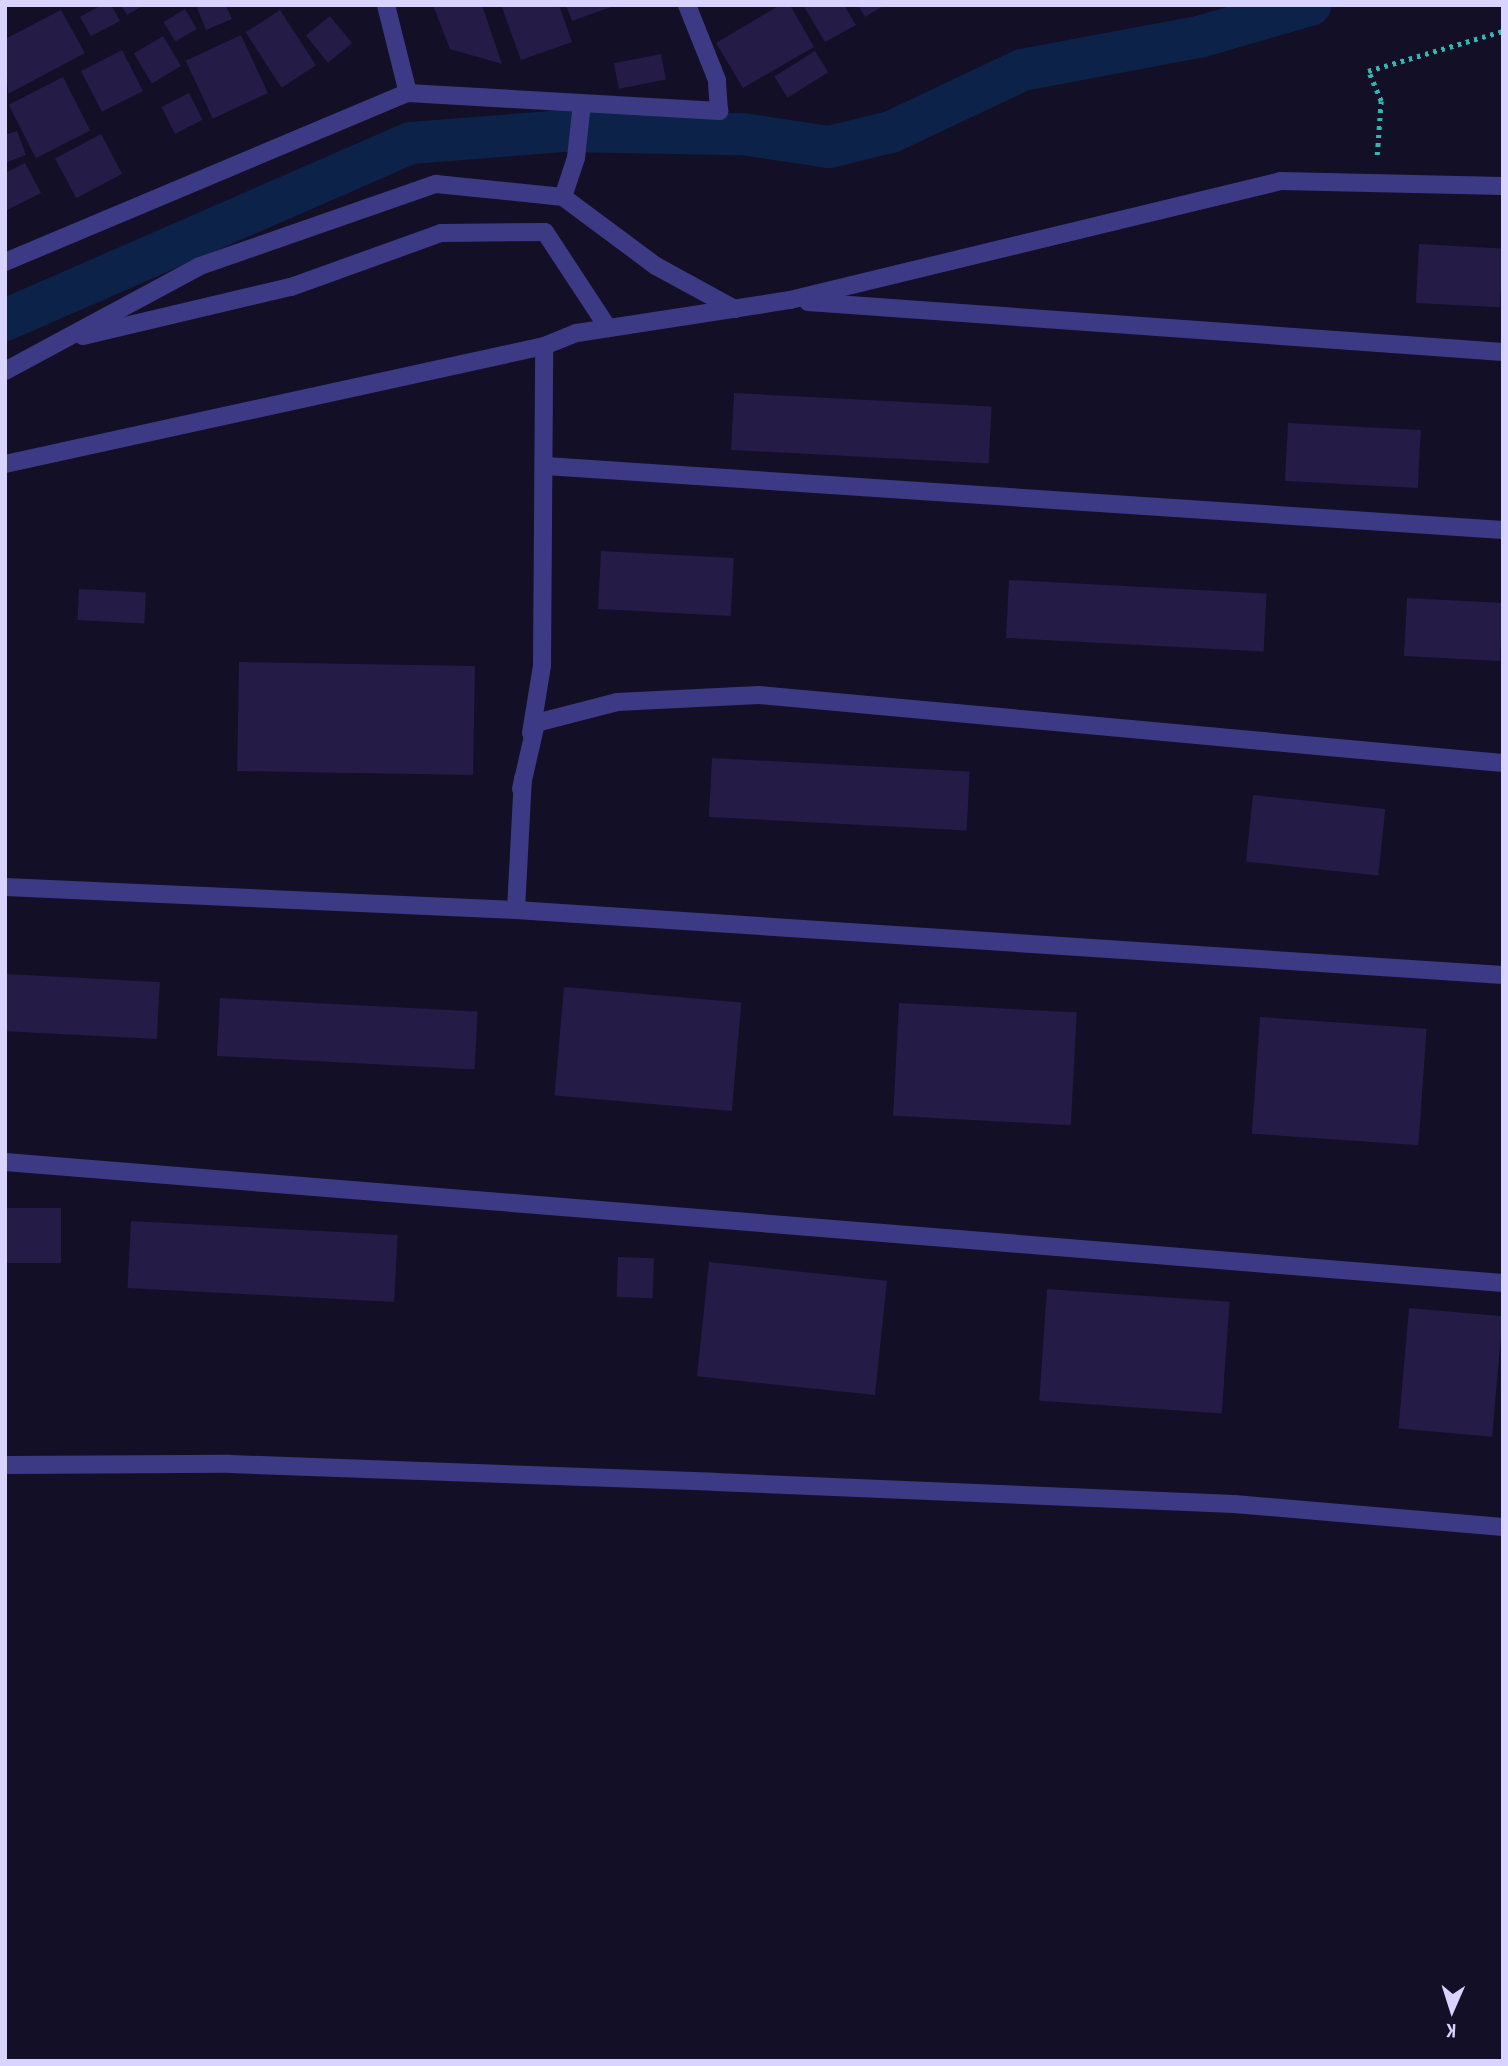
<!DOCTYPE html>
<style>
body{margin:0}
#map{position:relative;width:1508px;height:2066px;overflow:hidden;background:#130f26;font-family:"PT Sans Narrow",sans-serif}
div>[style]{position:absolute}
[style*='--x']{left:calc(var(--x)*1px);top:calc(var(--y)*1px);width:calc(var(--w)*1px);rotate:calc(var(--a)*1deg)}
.canal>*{height:42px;margin:-21px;padding:0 21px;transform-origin:21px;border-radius:21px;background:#0c2248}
.building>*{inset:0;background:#241b47;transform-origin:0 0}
.path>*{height:4.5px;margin-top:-2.25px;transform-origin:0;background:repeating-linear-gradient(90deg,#2fb8b0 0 3.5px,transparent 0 8.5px)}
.minor>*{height:18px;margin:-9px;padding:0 9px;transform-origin:9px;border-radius:9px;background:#3d3a85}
span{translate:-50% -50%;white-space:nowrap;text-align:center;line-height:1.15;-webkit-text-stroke:5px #130f26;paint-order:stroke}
.frame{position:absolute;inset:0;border:7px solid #d9d4ff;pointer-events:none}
.north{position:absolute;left:1417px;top:1975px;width:70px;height:70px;-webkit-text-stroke:5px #130f26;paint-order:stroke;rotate:183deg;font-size:19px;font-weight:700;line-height:28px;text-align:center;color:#d9d4ff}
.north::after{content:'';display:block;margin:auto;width:24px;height:32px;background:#d9d4ff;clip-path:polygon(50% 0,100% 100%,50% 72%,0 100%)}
</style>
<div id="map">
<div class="canal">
<div style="--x:5;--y:320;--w:443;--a:-23.6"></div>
<div style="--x:411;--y:143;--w:151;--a:-4.5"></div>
<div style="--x:562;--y:131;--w:180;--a:1"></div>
<div style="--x:742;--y:134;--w:88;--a:8.5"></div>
<div style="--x:829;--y:147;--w:64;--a:-13.6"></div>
<div style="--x:891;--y:132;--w:145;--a:-25.3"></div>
<div style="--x:1022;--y:70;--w:180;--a:-10.6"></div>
<div style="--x:1199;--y:37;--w:116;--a:-16.1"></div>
</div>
<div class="building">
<div style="clip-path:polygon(101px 5px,111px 5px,120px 21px,91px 36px,80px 17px)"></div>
<div style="clip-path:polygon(121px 5px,144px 5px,127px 15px)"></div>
<div style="clip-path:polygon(196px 5px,226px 5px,232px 19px,206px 30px)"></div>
<div style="clip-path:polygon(433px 5px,482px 5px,502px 64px,450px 49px)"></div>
<div style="clip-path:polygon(501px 5px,559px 5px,572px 42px,521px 60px)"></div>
<div style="clip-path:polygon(566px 5px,614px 5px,614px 6px,572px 21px)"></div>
<div style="clip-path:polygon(780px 5px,790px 5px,814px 47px,743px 88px,716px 43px)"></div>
<div style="clip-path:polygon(803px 5px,844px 5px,856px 25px,825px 42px)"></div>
<div style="clip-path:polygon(858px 5px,885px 5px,865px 17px)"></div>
<div style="left:185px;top:9px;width:23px;height:25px;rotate:59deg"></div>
<div style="clip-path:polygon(61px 10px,85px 53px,8px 94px,5px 39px)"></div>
<div style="left:280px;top:10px;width:66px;height:41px;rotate:57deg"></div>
<div style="left:330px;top:16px;width:35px;height:31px;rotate:51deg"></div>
<div style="left:241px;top:35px;width:64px;height:61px;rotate:65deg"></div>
<div style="left:163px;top:36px;width:35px;height:34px;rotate:59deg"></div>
<div style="left:122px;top:50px;width:46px;height:46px;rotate:63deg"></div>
<div style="left:815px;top:51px;width:25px;height:48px;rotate:58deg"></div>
<div style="left:661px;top:54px;width:26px;height:48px;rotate:79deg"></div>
<div style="left:63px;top:77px;width:60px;height:61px;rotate:63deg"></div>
<div style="left:189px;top:93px;width:30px;height:31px;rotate:63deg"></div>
<div style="clip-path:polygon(17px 131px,26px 155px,5px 163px,5px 135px)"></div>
<div style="left:101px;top:134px;width:45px;height:52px;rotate:62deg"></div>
<div style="clip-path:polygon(25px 163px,41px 193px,5px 211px,5px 173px)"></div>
<div style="left:1419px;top:244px;width:84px;height:59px;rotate:3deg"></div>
<div style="left:734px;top:393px;width:258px;height:57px;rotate:3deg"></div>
<div style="left:1288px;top:423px;width:133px;height:58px;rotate:3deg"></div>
<div style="left:601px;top:551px;width:133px;height:58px;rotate:3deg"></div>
<div style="left:1009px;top:580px;width:258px;height:58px;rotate:3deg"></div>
<div style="left:79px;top:589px;width:67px;height:31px;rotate:3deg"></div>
<div style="left:1407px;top:598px;width:96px;height:58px;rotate:3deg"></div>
<div style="left:239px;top:662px;width:236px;height:109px;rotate:1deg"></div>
<div style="left:712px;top:758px;width:258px;height:59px;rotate:3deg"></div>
<div style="left:1253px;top:795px;width:133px;height:67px;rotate:6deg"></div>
<div style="left:5px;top:974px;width:155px;height:57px;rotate:3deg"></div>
<div style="left:564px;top:987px;width:178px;height:109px;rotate:5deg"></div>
<div style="left:220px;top:998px;width:258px;height:58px;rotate:3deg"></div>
<div style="left:899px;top:1003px;width:178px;height:113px;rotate:3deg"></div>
<div style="left:1260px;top:1017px;width:167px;height:117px;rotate:4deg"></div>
<div style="left:5px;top:1208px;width:56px;height:55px"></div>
<div style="left:131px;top:1221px;width:267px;height:67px;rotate:3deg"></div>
<div style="left:618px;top:1257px;width:36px;height:40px;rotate:2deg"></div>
<div style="left:709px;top:1262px;width:179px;height:115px;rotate:6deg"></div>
<div style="left:1047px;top:1289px;width:183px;height:112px;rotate:4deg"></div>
<div style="left:1409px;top:1308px;width:94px;height:121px;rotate:5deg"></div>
</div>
<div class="path">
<div style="--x:1377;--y:155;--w:54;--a:-85.8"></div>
<div style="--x:1381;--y:101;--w:33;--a:-113"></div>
<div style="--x:1368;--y:71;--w:141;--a:-16.5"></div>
</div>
<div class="minor">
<div style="--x:386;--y:5;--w:91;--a:76"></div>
<div style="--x:563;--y:197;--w:116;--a:36.6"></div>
<div style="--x:656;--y:266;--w:90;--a:28.6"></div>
<div style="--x:5;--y:262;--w:437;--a:-22.8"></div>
<div style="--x:408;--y:93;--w:312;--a:3.3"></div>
<div style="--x:719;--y:111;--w:31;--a:-94"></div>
<div style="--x:717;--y:80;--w:81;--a:-111.8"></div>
<div style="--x:808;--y:302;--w:697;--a:4.11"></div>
<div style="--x:83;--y:336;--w:214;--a:-13.3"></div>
<div style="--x:291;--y:287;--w:159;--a:-19.8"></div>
<div style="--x:441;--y:233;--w:104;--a:-0.6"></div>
<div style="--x:545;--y:232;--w:115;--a:56.7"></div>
<div style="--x:5;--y:371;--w:221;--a:-28.3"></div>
<div style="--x:200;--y:266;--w:250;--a:-19.2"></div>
<div style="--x:436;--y:184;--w:128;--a:5.8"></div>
<div style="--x:563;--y:197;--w:41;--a:-71.6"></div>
<div style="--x:576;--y:158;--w:55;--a:-83.8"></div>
<div style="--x:5;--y:464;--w:552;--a:-12.35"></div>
<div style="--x:544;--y:346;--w:35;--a:-22"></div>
<div style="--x:577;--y:333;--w:216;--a:-8.8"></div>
<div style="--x:790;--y:300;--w:505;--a:-13.62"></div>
<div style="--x:1281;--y:181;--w:222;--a:1.3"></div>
<div style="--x:546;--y:466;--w:959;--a:3.83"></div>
<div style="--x:531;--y:733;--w:68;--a:-80.7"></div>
<div style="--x:542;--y:666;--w:320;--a:-89.6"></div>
<div style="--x:521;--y:789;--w:68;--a:-77.2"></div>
<div style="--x:536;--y:723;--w:84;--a:-14.5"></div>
<div style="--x:617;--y:702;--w:142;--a:-2.8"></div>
<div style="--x:759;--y:695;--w:747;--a:5.22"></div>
<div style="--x:5;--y:887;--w:512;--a:2.58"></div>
<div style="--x:516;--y:910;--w:989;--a:3.77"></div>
<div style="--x:516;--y:910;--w:132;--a:-87"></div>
<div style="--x:5;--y:1162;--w:1503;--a:4.62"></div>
<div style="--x:5;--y:1465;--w:225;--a:-0.3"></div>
<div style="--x:230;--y:1464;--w:485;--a:2.1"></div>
<div style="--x:715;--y:1482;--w:519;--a:2.43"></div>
<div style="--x:1234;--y:1504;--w:270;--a:4.9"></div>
</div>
<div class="frame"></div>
<div class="north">K</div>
</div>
